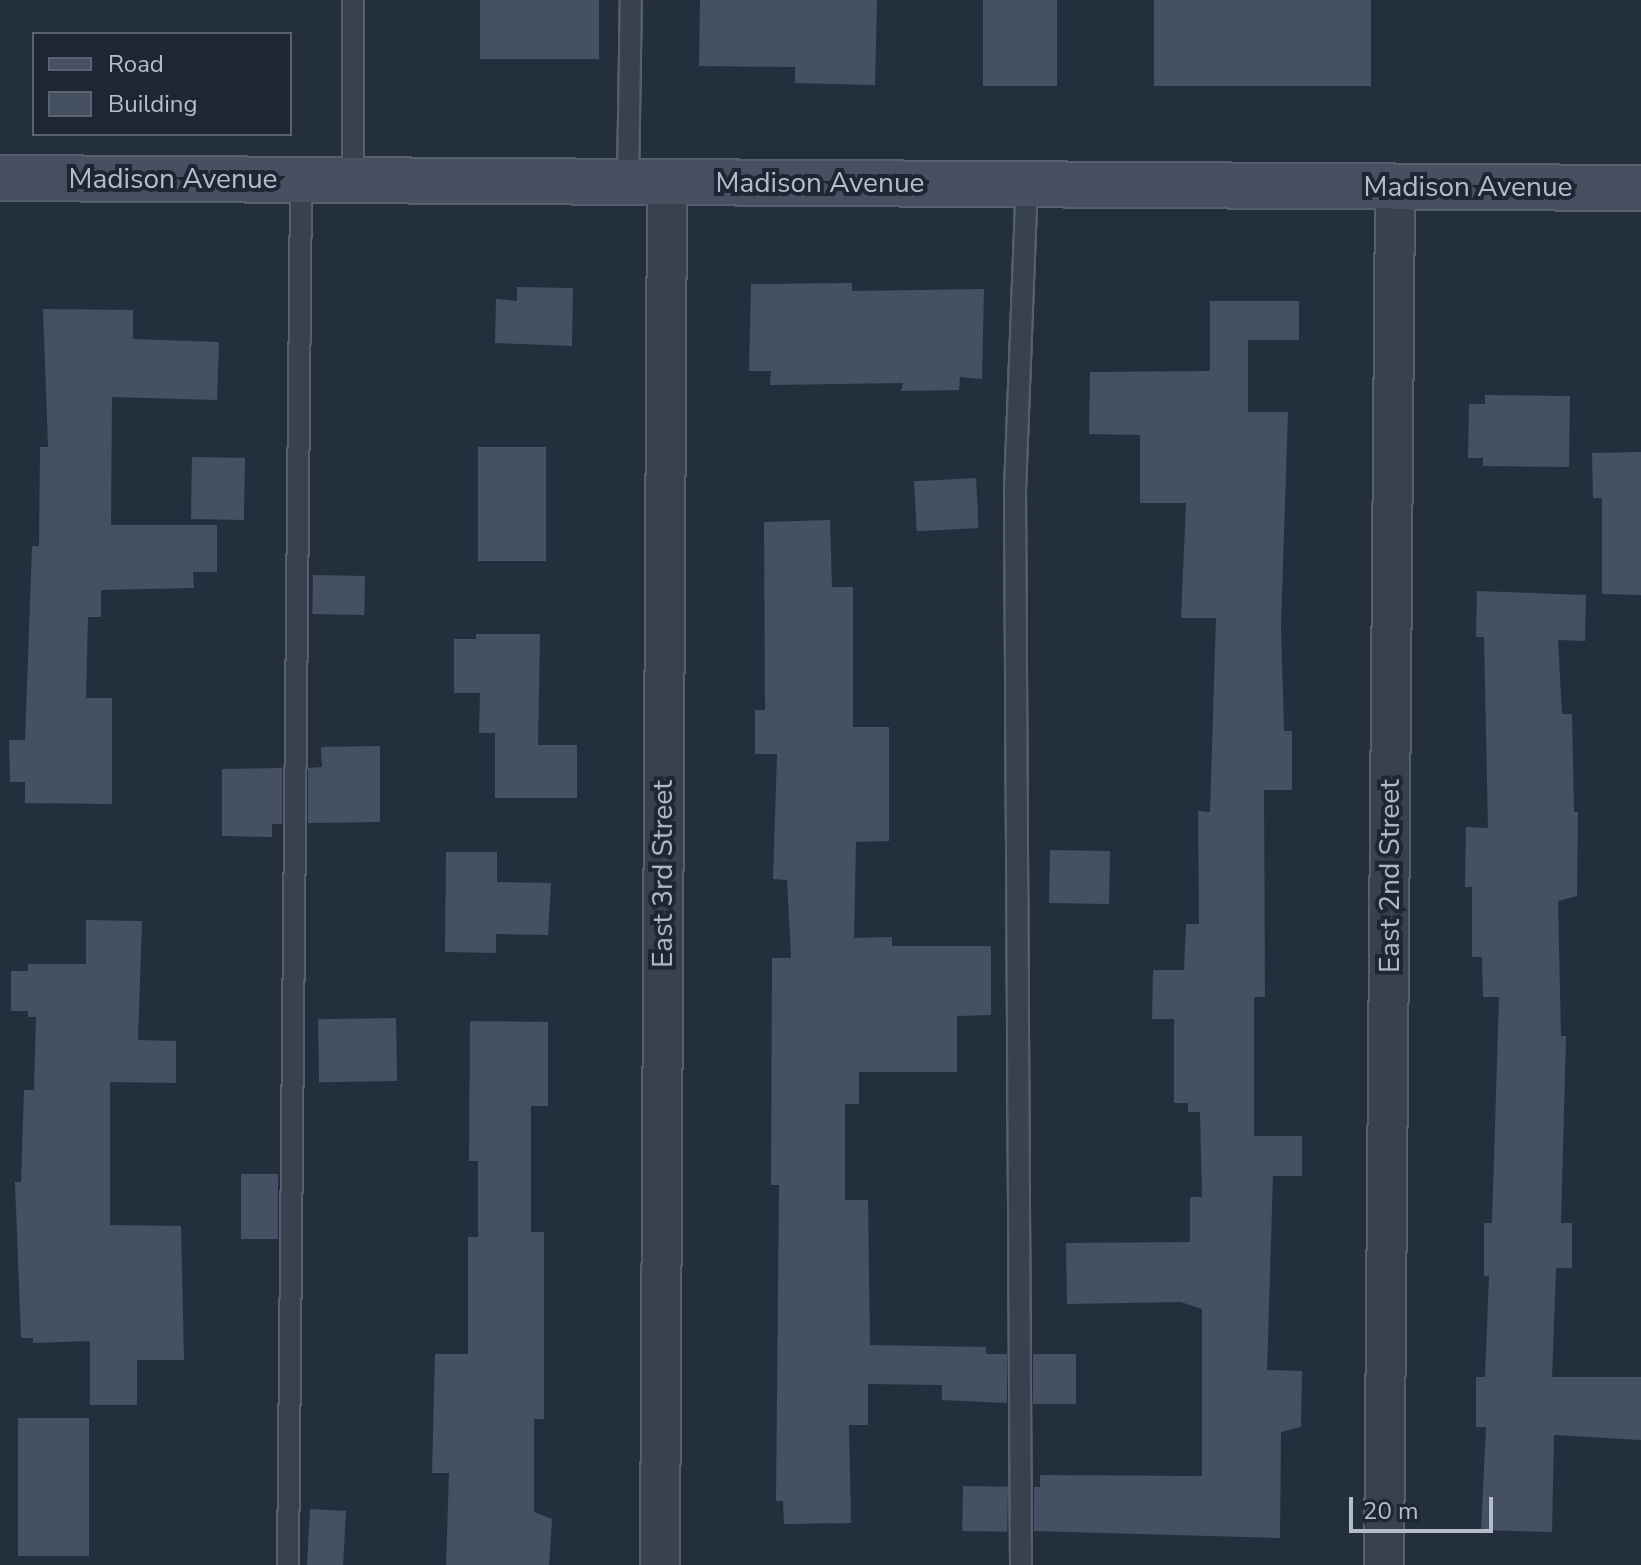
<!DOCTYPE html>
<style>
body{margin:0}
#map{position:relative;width:1641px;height:1565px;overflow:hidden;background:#242f3e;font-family:"Nunito Sans",sans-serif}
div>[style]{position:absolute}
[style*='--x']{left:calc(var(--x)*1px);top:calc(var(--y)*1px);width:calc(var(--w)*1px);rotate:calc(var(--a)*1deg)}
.building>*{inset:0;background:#455162;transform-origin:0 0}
.roads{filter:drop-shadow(2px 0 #565f6c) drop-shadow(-2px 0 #565f6c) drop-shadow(0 2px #565f6c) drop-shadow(0 -2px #565f6c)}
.lane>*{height:20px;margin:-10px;padding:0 10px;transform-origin:10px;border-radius:10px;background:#38414e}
.street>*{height:38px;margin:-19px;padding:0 19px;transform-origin:19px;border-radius:19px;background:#38414e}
.secondary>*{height:44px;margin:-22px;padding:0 22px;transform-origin:22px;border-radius:22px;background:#465061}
span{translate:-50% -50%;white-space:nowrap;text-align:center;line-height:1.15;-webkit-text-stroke:8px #1d2633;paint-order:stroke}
.street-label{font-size:28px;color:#b4bcc9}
.legend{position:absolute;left:32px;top:32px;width:260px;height:104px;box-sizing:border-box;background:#1d2633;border:2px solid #59626f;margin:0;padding:10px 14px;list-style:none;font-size:24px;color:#b4bcc9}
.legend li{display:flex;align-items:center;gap:16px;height:40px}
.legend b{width:40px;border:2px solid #59626f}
.scale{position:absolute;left:1349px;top:1497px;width:144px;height:36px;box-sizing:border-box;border:4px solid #b4bcc9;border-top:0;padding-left:10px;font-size:24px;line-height:28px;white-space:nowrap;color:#b4bcc9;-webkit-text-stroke:6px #1d2633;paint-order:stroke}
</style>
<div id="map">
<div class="building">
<div style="left:480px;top:0;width:119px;height:59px"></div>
<div style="clip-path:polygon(700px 0,877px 0,875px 85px,795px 83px,795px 67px,699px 66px)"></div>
<div style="left:983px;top:0;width:74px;height:86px"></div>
<div style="left:1154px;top:0;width:217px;height:86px"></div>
<div style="clip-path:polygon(852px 283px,852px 291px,984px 289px,982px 379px,960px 377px,959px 390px,901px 391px,903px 383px,770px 385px,771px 371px,749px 371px,751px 284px)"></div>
<div style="clip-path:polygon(517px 287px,573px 288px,572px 346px,495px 343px,496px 299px,517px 301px)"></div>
<div style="clip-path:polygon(1210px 301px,1299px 301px,1299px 340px,1248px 340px,1248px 412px,1288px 412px,1281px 626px,1284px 731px,1292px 731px,1292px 790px,1264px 790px,1265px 997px,1254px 997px,1254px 1136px,1302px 1136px,1302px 1176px,1273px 1176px,1267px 1370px,1302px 1371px,1301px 1427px,1281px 1432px,1280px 1538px,1034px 1531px,1034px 1487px,1040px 1487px,1040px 1475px,1202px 1476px,1202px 1309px,1181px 1302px,1067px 1304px,1066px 1243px,1190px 1242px,1190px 1197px,1202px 1197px,1200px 1112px,1188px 1112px,1188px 1103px,1174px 1103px,1174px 1019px,1152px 1019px,1153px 970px,1184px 970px,1186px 924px,1199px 924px,1198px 811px,1210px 812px,1216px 618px,1181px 618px,1186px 503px,1140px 503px,1140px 435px,1089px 434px,1090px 372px,1210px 371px)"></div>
<div style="clip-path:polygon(43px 309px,133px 310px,133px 339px,219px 342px,217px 400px,112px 397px,111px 525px,217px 525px,217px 572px,193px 572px,194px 588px,101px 590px,101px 617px,88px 617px,86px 698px,112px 698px,112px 804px,25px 803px,25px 782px,10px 782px,9px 740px,25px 740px,32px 546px,39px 546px,40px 447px,48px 447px)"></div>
<div style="clip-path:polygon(1485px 395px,1570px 396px,1569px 467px,1483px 466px,1483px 458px,1468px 458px,1469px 404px,1485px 404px)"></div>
<div style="left:478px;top:447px;width:68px;height:114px"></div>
<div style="clip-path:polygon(1641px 452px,1641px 595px,1602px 594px,1602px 498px,1593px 498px,1592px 453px)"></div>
<div style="left:192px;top:457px;width:53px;height:62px;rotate:1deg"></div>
<div style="left:976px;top:478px;width:50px;height:62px;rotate:87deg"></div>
<div style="clip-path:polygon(830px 520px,832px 587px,853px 587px,853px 727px,889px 727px,889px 841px,856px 842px,854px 938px,892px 937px,892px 946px,991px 946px,991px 1015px,957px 1016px,957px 1072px,859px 1072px,859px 1104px,845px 1104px,845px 1200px,868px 1200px,870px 1345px,986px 1347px,986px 1354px,1007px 1354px,1007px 1403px,942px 1400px,942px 1385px,868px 1384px,868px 1425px,849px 1425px,851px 1523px,784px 1524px,783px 1501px,776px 1501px,779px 1185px,771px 1185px,772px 958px,791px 958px,787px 880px,773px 879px,777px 754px,755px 754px,755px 710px,765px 710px,764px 522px)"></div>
<div style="left:313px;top:575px;width:52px;height:39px;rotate:1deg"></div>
<div style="clip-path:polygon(1477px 591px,1586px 595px,1585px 641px,1558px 640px,1562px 714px,1572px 714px,1574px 812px,1578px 812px,1577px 896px,1558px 901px,1561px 1036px,1566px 1036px,1561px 1223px,1572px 1223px,1572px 1268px,1556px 1268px,1552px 1377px,1641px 1377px,1641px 1440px,1554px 1435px,1552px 1532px,1481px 1530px,1486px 1427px,1476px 1427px,1476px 1377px,1485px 1377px,1489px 1276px,1484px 1276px,1484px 1223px,1492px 1223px,1499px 997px,1483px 997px,1482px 957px,1472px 957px,1472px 887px,1465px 887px,1466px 827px,1488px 828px,1484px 637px,1476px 637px)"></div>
<div style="clip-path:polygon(476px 634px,540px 634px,538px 745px,577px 745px,577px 798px,495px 798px,495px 733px,479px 733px,480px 693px,454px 693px,454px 639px,476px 639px)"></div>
<div style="clip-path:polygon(380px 746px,380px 822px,308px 823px,308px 768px,322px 767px,321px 747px)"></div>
<div style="clip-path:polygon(282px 768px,282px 824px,272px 824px,272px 837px,222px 836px,222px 769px)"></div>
<div style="left:1050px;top:850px;width:60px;height:53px;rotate:1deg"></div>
<div style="clip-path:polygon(446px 852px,497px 852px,497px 882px,551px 883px,548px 935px,496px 934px,496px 953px,445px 952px)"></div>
<div style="clip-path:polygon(86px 920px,142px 921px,138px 1040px,176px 1041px,176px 1083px,110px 1082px,110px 1225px,181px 1226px,184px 1360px,137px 1360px,137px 1405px,90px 1405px,90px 1341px,33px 1343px,33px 1338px,21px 1338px,15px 1182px,21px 1182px,24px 1090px,34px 1090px,36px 1017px,28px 1017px,28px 1011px,11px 1011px,11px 971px,28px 971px,28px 964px,86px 964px)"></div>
<div style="left:396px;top:1018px;width:63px;height:78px;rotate:89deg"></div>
<div style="clip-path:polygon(470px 1021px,548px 1022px,548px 1106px,531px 1106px,531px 1232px,544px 1232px,544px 1419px,534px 1419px,534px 1512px,552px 1519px,549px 1565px,446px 1565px,449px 1473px,432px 1473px,435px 1354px,468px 1354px,468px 1237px,478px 1237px,478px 1161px,469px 1161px)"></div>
<div style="left:241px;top:1174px;width:37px;height:65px"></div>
<div style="left:1033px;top:1354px;width:43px;height:50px"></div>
<div style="left:89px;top:1418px;width:138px;height:71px;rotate:90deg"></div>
<div style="left:963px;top:1486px;width:45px;height:45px;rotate:1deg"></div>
<div style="left:310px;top:1509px;width:36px;height:56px;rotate:3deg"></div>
</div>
<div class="roads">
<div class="lane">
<div style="--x:353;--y:0;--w:180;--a:90"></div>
<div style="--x:628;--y:182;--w:182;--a:-89.1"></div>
<div style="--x:288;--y:1565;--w:1385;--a:-89.46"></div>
<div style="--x:1021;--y:1565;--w:1074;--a:-90.32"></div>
<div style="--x:1015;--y:491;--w:307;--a:-87.8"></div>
</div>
<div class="street">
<div style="--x:660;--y:1565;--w:1383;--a:-89.71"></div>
<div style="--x:1384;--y:1565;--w:1378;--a:-89.54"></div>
</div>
<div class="secondary">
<div style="--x:0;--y:178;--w:1641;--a:0.35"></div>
</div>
</div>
<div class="street-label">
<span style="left:173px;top:179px">Madison Avenue</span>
<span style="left:820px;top:183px">Madison Avenue</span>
<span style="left:1468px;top:187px">Madison Avenue</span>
<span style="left:663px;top:874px;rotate:-90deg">East 3rd Street</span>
<span style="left:1390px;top:876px;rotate:-90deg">East 2nd Street</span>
</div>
<ul class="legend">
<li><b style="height:10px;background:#465061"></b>Road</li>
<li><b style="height:22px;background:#455162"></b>Building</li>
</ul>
<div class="scale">20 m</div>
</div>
